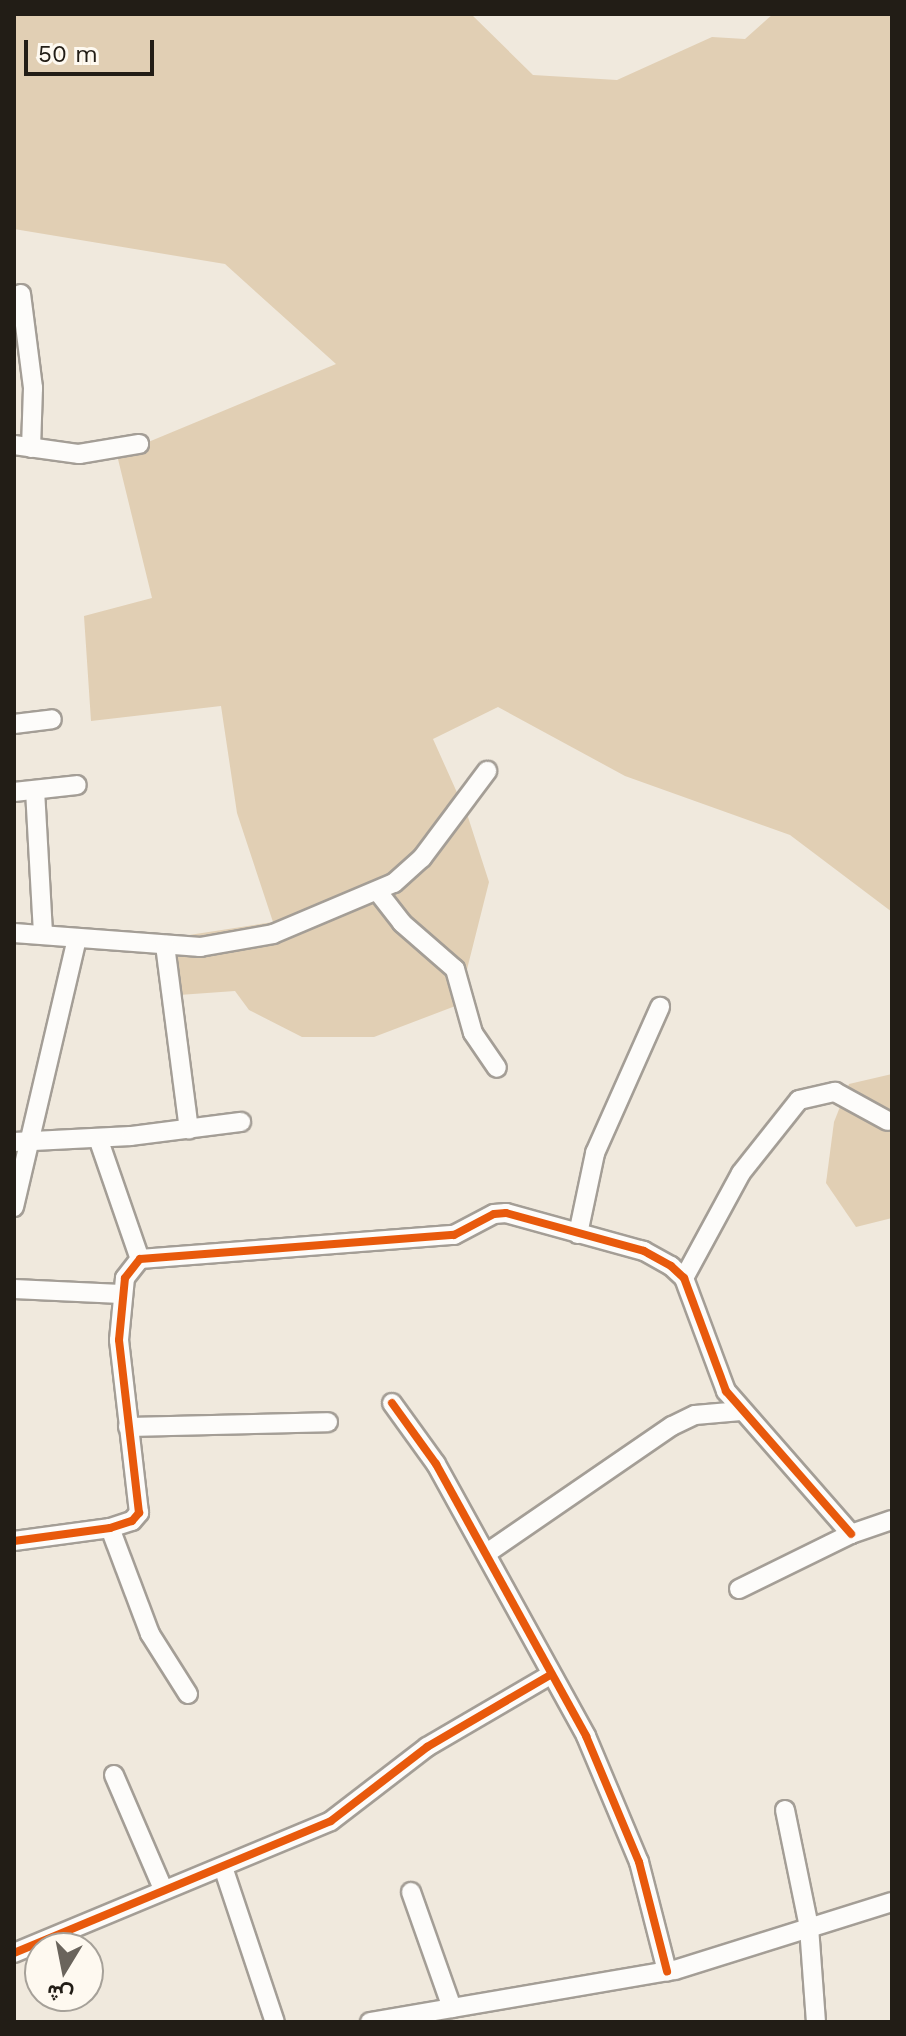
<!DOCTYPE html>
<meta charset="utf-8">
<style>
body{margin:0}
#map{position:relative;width:906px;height:2036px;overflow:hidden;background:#f0e9dd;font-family:"Work Sans",Vazirmatn,sans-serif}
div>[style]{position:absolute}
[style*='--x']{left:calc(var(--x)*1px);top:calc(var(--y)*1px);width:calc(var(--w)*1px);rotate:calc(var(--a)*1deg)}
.green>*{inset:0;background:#e1cfb4}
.roads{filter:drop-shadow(2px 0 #a49e96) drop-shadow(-2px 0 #a49e96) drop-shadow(0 2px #a49e96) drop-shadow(0 -2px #a49e96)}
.minor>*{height:18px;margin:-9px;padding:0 9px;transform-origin:9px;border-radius:9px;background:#fdfcfa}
.cycleway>*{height:8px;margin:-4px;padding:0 4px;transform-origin:4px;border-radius:4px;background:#e8590c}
span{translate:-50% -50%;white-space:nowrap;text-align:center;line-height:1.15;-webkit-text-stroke:6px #fef9f0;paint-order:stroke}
.frame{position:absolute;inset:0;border:16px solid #221d16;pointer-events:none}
.north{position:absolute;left:24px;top:1932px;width:80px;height:80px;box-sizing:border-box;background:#fef9f0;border:2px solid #a6a199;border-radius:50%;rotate:190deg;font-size:22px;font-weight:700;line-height:32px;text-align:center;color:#221d16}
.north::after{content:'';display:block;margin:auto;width:28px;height:36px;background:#6a645c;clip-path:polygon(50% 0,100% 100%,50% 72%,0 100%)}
.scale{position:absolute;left:24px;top:40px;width:130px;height:36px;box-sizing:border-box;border:4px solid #221d16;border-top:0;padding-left:10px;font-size:24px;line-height:28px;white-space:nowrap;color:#221d16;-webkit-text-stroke:6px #fef9f0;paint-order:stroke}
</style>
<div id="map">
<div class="green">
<div style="clip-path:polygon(14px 14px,471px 14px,533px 75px,617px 80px,712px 37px,745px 39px,773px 14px,892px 14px,892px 912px,790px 835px,625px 776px,498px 707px,433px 739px,468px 817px,489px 882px,458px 1005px,374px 1037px,302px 1037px,249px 1010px,235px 991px,179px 995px,176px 937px,273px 922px,237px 813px,221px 706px,91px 721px,84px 616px,152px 598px,117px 455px,336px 364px,225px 264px,14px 229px)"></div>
<div style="clip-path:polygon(892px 1074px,892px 1218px,856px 1227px,826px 1183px,834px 1122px,849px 1084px)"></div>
</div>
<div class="roads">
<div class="minor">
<div style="--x:21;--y:294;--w:95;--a:82.7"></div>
<div style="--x:33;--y:388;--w:60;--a:91.9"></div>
<div style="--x:14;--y:445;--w:66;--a:7.9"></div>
<div style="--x:79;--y:454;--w:61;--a:-9.5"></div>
<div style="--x:14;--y:724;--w:38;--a:-7"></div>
<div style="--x:35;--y:790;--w:144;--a:86.8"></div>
<div style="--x:14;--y:792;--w:63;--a:-6.3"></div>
<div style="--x:378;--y:892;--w:39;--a:52"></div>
<div style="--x:402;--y:923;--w:70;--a:41"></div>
<div style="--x:455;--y:969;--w:66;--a:74.3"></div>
<div style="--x:473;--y:1033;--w:42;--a:55.6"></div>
<div style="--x:14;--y:933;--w:187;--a:4.3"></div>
<div style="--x:200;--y:947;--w:74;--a:-10.1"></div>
<div style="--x:273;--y:934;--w:131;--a:-22.9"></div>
<div style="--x:394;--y:883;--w:38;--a:-42"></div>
<div style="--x:422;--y:858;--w:109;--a:-53.2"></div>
<div style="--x:165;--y:945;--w:186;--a:82.6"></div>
<div style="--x:98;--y:1138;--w:128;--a:70.9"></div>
<div style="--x:14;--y:1142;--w:117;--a:-2.9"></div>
<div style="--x:131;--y:1136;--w:111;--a:-7.3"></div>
<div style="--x:14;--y:1207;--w:275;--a:-76.8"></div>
<div style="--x:578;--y:1234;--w:83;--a:-78.1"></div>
<div style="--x:595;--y:1153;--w:160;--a:-66"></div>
<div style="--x:684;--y:1278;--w:119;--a:-61.5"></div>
<div style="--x:741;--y:1173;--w:93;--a:-51.5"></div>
<div style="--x:799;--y:1100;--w:37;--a:-13"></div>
<div style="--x:835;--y:1092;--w:60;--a:28.7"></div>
<div style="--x:14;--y:1289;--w:107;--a:2.7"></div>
<div style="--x:392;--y:1403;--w:75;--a:54.2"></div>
<div style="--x:436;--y:1464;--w:311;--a:61.1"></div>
<div style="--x:586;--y:1736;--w:137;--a:67.2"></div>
<div style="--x:639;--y:1862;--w:113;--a:75.6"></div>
<div style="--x:128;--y:1427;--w:200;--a:-1.4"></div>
<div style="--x:110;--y:1528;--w:113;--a:69.3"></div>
<div style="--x:150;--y:1634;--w:71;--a:57.7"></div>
<div style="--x:14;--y:1541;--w:97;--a:-7.7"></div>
<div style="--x:110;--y:1528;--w:23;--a:-18"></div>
<div style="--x:132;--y:1521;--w:11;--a:-49"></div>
<div style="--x:139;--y:1513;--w:174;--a:-96.6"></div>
<div style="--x:119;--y:1340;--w:62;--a:-84.5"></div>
<div style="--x:125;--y:1278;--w:24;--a:-52"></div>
<div style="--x:140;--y:1259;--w:315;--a:-4.4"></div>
<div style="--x:454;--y:1235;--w:45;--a:-27.7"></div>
<div style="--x:494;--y:1214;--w:12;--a:-5"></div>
<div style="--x:506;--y:1213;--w:143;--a:15.4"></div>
<div style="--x:644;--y:1251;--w:31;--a:29"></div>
<div style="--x:671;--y:1266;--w:18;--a:43"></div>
<div style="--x:684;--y:1278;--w:121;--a:69.6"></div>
<div style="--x:726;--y:1391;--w:190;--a:48.8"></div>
<div style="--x:487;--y:1553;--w:224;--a:-34.5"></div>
<div style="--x:672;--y:1426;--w:25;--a:-26"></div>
<div style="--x:695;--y:1415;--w:46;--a:-5"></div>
<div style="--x:739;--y:1589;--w:125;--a:-26.2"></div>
<div style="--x:851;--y:1534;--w:43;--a:-18.9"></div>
<div style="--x:114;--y:1775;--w:124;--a:66.7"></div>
<div style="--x:785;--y:1810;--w:119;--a:78.4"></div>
<div style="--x:809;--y:1927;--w:95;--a:85.8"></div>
<div style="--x:223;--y:1867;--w:163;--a:71.5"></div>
<div style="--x:411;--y:1892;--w:123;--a:70.5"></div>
<div style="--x:14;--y:1953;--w:343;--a:-22.6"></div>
<div style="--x:331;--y:1821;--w:121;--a:-37.6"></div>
<div style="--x:427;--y:1747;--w:143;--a:-30.3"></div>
<div style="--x:370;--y:2022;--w:309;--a:-9.7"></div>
<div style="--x:675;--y:1970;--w:227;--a:-17.4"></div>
</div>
</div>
<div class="cycleway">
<div style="--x:392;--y:1403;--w:75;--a:54.2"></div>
<div style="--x:436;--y:1464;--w:311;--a:61.1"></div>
<div style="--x:586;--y:1736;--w:137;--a:67.2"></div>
<div style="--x:639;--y:1862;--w:113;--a:75.6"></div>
<div style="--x:14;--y:1541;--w:97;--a:-7.7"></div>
<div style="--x:110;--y:1528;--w:23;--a:-18"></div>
<div style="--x:132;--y:1521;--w:11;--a:-49"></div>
<div style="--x:139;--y:1513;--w:174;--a:-96.6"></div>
<div style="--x:119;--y:1340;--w:62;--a:-84.5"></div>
<div style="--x:125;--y:1278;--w:24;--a:-52"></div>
<div style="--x:140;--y:1259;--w:315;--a:-4.4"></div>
<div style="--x:454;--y:1235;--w:45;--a:-27.7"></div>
<div style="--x:494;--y:1214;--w:12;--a:-5"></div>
<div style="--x:506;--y:1213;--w:143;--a:15.4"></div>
<div style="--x:644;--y:1251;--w:31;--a:29"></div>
<div style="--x:671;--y:1266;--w:18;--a:43"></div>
<div style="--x:684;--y:1278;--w:121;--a:69.6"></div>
<div style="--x:726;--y:1391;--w:190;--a:48.8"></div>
<div style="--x:14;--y:1953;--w:343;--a:-22.6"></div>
<div style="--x:331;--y:1821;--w:121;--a:-37.6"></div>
<div style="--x:427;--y:1747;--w:143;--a:-30.3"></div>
</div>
<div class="frame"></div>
<div class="north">ش</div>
<div class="scale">50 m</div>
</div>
